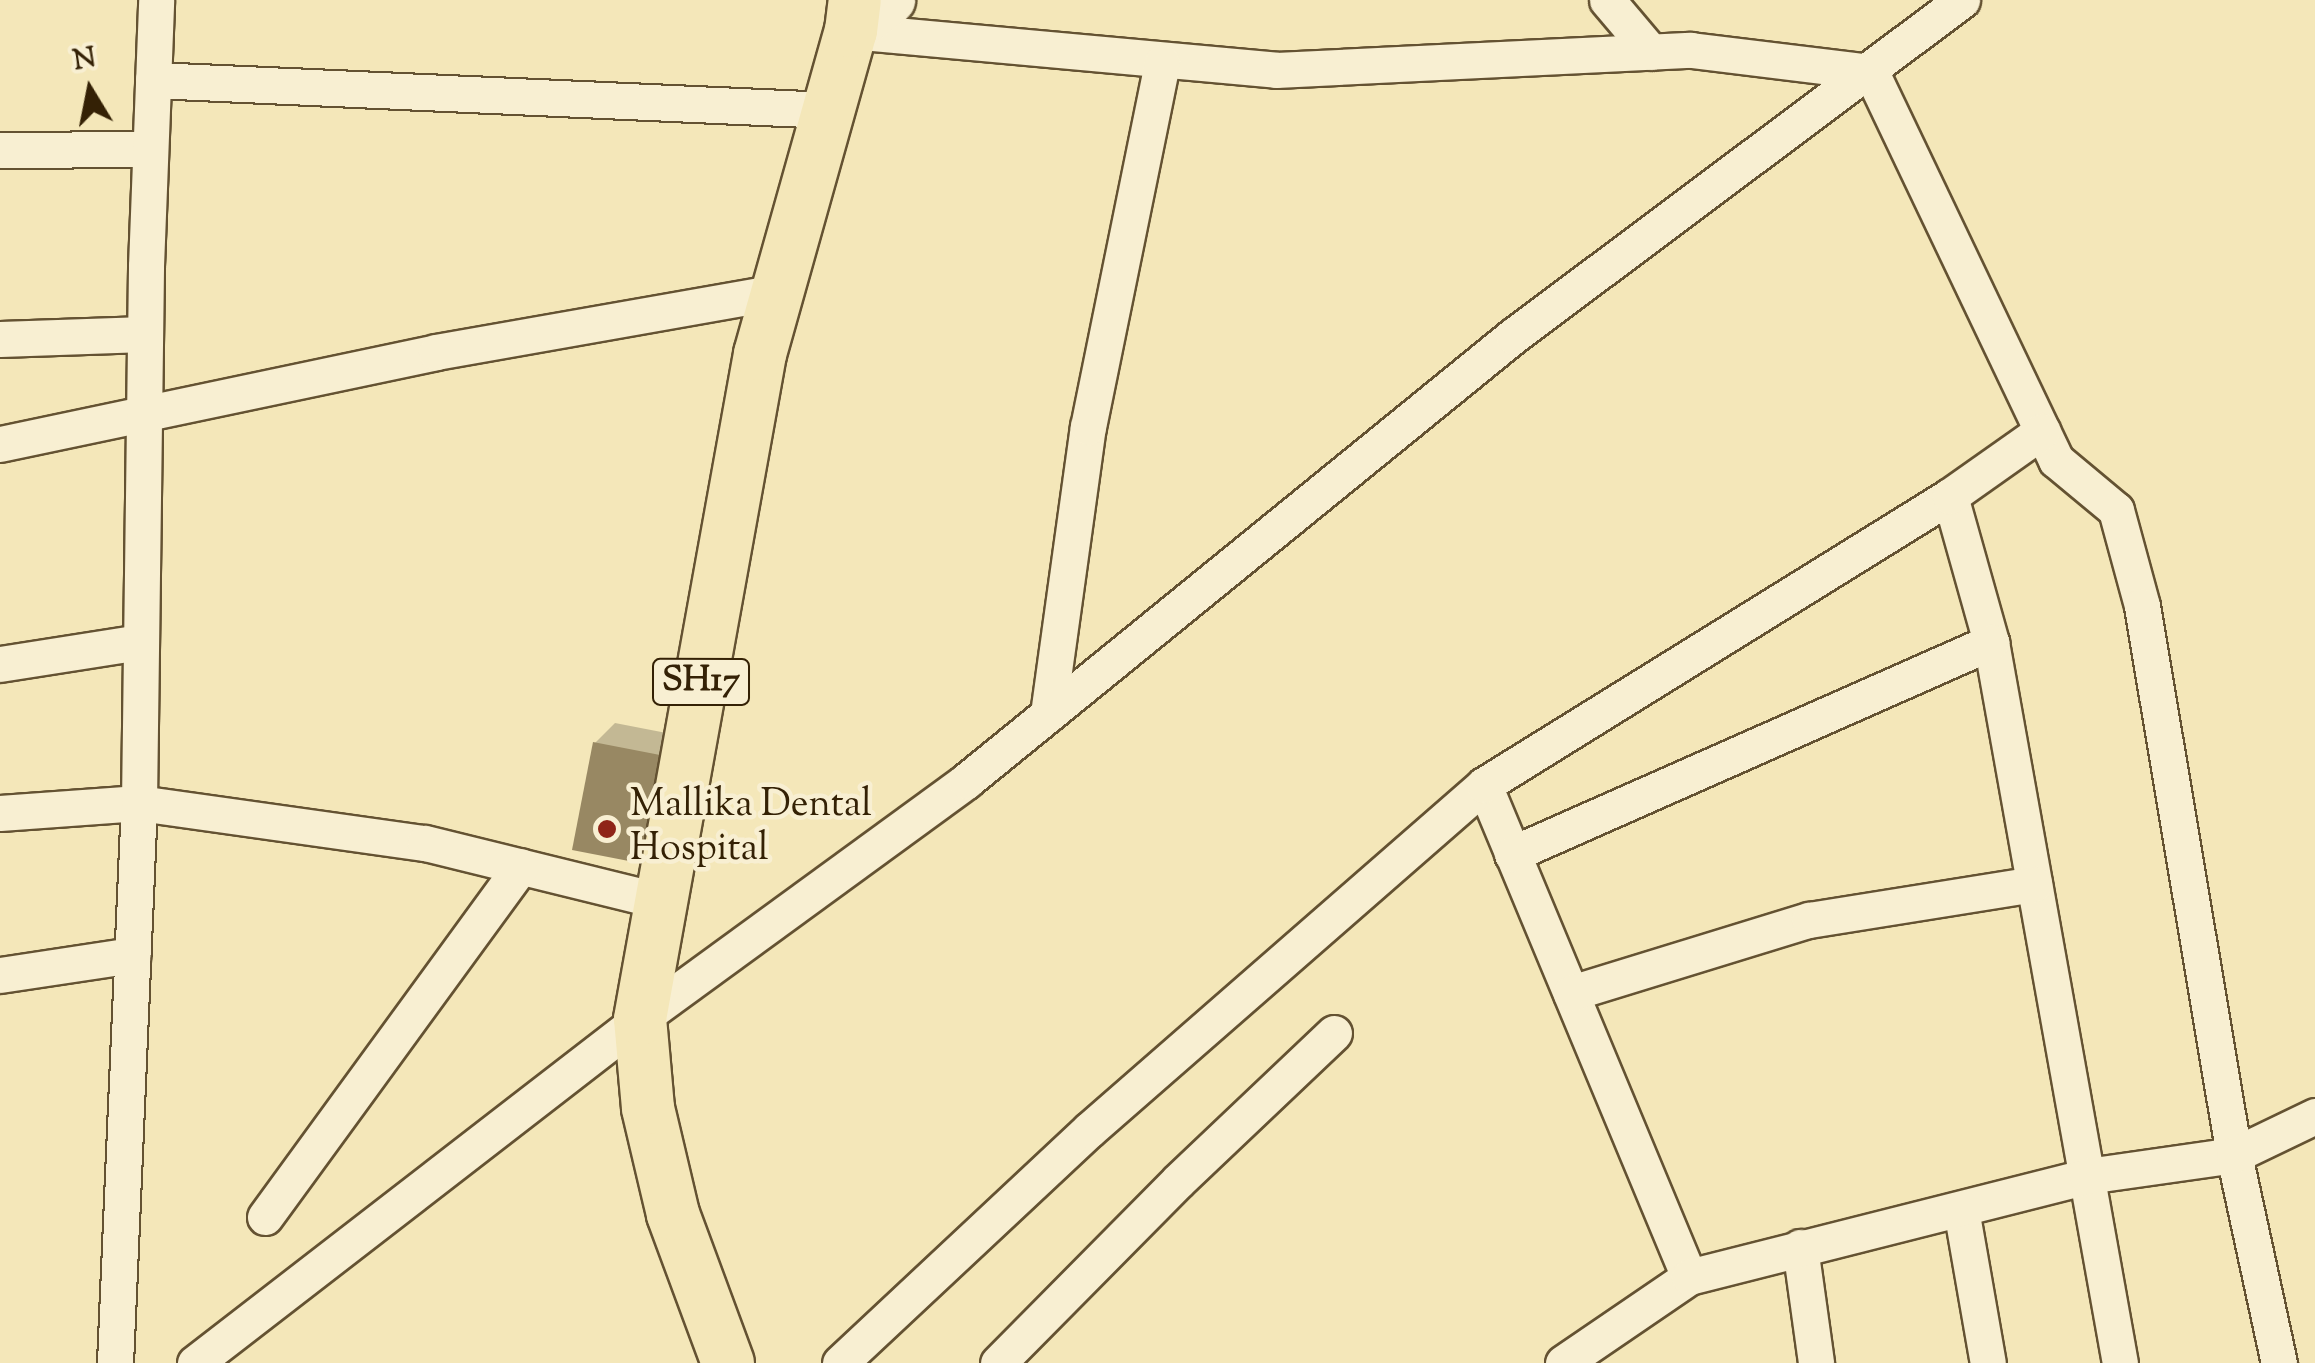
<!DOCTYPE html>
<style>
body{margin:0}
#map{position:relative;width:2315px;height:1363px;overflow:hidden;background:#f4e7b9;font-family:"Sorts Mill Goudy",serif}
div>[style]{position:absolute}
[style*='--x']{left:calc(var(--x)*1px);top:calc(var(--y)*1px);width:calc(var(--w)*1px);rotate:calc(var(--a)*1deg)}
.shadow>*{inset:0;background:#0003}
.building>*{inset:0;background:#988863;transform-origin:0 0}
.roads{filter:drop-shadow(2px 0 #645232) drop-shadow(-2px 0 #645232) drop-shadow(0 2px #645232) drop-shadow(0 -2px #645232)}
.street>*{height:35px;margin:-17.5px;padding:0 17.5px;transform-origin:17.5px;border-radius:17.5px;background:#f8efd2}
.secondary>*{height:48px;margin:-24px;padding:0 24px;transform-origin:24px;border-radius:24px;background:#f8efd2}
.primary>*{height:52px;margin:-26px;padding:0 26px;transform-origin:26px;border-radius:26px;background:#f4e7b9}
.dots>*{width:28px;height:28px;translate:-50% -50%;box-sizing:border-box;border:5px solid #f8efd2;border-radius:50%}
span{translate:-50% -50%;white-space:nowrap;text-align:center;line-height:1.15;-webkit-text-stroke:9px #f8efd2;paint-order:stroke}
.shield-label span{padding:2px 8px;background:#f8efd2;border:2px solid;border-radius:8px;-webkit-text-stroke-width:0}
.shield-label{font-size:35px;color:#342105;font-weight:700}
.poi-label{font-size:38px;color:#342105}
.left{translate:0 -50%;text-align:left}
.north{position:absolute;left:40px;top:40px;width:100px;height:100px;-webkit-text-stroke:8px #f8efd2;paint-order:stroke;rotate:350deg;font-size:28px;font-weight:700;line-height:40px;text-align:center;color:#342105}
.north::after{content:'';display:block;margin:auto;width:35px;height:45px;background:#342105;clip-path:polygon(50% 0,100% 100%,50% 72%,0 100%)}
</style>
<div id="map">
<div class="shadow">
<div style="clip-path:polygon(615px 723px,682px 736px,659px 842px,639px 862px,595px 743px)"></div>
</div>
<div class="building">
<div style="left:593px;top:742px;width:71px;height:110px;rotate:11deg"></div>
</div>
<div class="roads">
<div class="street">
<div style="--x:1607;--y:0;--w:68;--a:49.8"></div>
<div style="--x:851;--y:31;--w:427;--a:5.2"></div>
<div style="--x:1276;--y:70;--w:415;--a:-2.8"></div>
<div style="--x:1691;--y:50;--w:181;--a:7"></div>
<div style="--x:1871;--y:72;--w:430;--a:64.5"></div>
<div style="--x:2056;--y:460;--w:78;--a:39.8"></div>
<div style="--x:2116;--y:510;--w:99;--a:74.8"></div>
<div style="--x:2142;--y:606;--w:557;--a:80.49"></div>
<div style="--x:2234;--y:1155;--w:213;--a:77.8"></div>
<div style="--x:153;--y:80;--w:676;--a:2.54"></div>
<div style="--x:0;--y:150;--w:150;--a:-0.4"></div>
<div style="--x:0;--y:339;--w:145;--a:-2"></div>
<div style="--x:0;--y:444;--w:446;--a:-11.9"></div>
<div style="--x:436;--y:352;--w:346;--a:-10"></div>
<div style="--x:1950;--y:496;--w:152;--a:74.3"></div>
<div style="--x:1991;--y:642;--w:732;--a:79.86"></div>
<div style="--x:0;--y:664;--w:142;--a:-8.9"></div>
<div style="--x:1048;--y:714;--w:290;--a:-82.1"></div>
<div style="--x:1088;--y:427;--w:372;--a:-78.5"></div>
<div style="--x:1484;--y:785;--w:533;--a:67.38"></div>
<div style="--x:0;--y:813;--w:139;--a:-4.1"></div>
<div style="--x:139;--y:803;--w:289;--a:8"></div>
<div style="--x:425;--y:843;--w:243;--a:13.8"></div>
<div style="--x:1512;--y:854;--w:524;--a:-23.87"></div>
<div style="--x:0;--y:975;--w:134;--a:-8.6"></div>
<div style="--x:1571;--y:993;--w:249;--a:-17.1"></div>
<div style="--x:1809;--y:920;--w:228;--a:-9.1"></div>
<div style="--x:1961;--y:1209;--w:156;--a:80.1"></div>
<div style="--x:265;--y:1217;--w:434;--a:-53.9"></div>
<div style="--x:1800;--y:1247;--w:117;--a:82.1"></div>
<div style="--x:115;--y:1363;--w:561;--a:-87.55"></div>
<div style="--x:139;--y:803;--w:537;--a:-89.25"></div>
<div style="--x:146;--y:266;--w:266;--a:-87.8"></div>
<div style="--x:195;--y:1363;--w:562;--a:-37.71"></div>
<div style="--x:640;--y:1019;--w:404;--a:-36.1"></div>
<div style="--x:966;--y:781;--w:705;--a:-39.13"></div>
<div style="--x:1513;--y:336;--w:561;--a:-36.81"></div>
<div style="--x:840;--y:1363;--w:341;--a:-43.1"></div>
<div style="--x:1089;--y:1130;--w:524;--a:-41.13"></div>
<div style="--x:1484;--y:785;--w:548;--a:-31.81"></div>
<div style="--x:1950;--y:496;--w:113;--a:-35.2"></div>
<div style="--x:998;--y:1363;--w:256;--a:-45.3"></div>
<div style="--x:1178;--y:1181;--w:215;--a:-43.5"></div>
<div style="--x:1563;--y:1363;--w:153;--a:-34.3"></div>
<div style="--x:1689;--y:1277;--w:411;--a:-14.2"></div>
<div style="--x:2087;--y:1176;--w:148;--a:-8.1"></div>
<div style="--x:2234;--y:1155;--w:90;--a:-25.7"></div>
</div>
<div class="secondary">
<div style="--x:851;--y:31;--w:51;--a:-37.8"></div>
</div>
<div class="primary">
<div style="--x:728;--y:1363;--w:159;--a:-110.3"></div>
<div style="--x:673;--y:1214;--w:109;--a:-103.3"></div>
<div style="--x:648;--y:1108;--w:89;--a:-95.1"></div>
<div style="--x:640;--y:1019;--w:676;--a:-79.77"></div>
<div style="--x:760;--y:354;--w:336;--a:-74.3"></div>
<div style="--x:851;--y:31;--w:31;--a:-83"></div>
</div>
</div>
<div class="dots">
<div style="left:607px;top:829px;background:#8f2418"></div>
</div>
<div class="shield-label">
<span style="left:701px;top:682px">SH17</span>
</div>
<div class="poi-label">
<span class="left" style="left:630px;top:829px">Mallika Dental<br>Hospital</span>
</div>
<div class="north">N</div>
</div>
